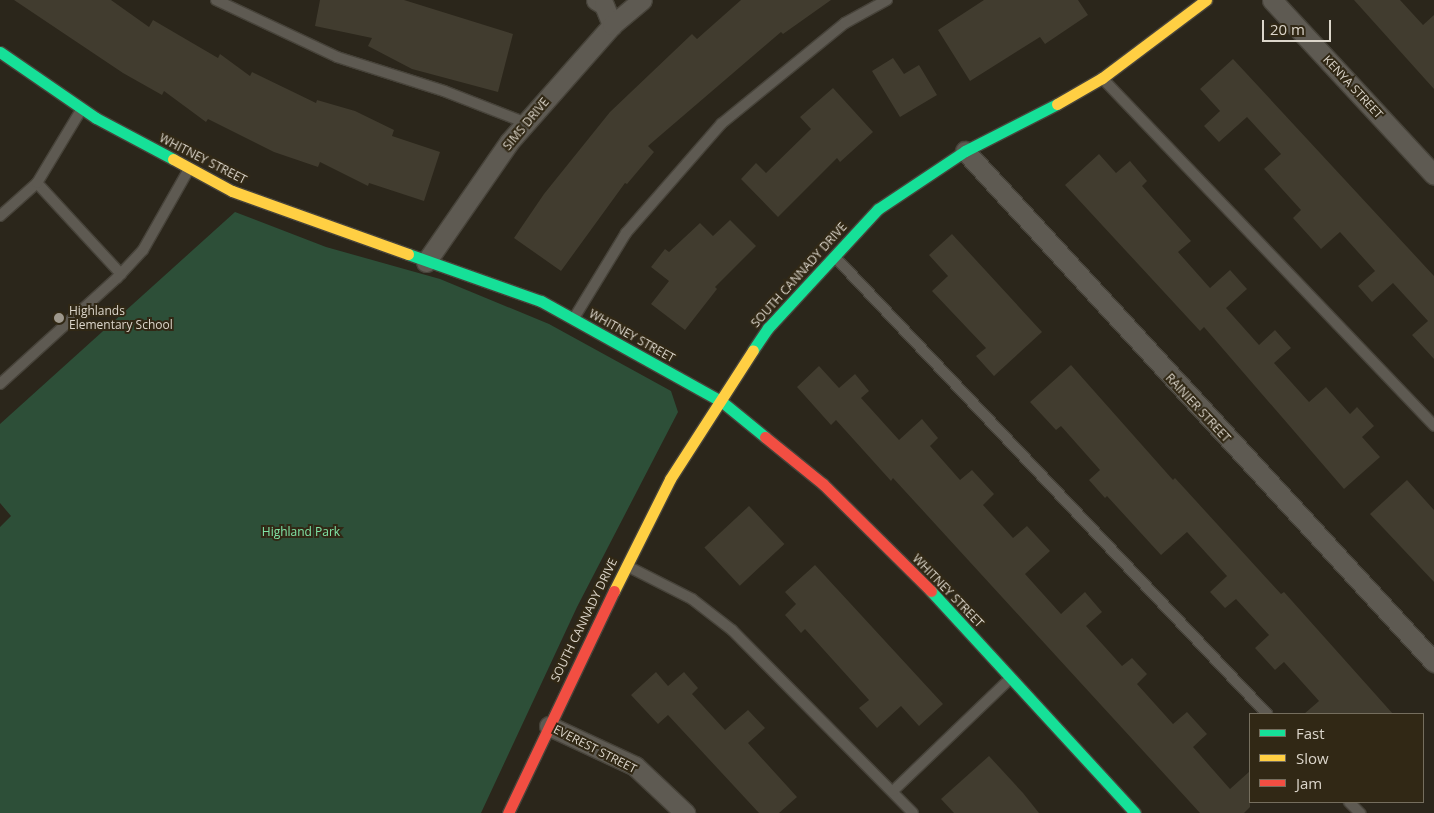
<!DOCTYPE html>
<style>
body{margin:0}
#map{position:relative;width:1434px;height:813px;overflow:hidden;background:#2b261b;font-family:"Open Sans",sans-serif}
div>[style]{position:absolute}
[style*='--x']{left:calc(var(--x)*1px);top:calc(var(--y)*1px);width:calc(var(--w)*1px);rotate:calc(var(--a)*1deg)}
.green>*{inset:0;background:#2d4f38}
.building>*{inset:0;background:#413c2f;transform-origin:0 0}
.roads{filter:drop-shadow(1px 0 #47433a) drop-shadow(-1px 0 #47433a) drop-shadow(0 1px #47433a) drop-shadow(0 -1px #47433a)}
.lane>*{height:10px;margin:-5px;padding:0 5px;transform-origin:5px;border-radius:5px;background:#5e5a52}
.street>*{height:19px;margin:-9.5px;padding:0 9.5px;transform-origin:9.5px;border-radius:9.5px;background:#5e5a52}
.fast>*{height:11px;margin:-5.5px;padding:0 5.5px;transform-origin:5.5px;border-radius:5.5px;background:#16e098}
.slow>*{height:11px;margin:-5.5px;padding:0 5.5px;transform-origin:5.5px;border-radius:5.5px;background:#ffcf43}
.jam>*{height:11px;margin:-5.5px;padding:0 5.5px;transform-origin:5.5px;border-radius:5.5px;background:#f24e42}
.dots>*{width:14px;height:14px;translate:-50% -50%;box-sizing:border-box;border:2px solid #312815;border-radius:50%}
span{translate:-50% -50%;white-space:nowrap;text-align:center;line-height:1.15;-webkit-text-stroke:4px #312815;paint-order:stroke}
.street-label{font-size:12px;color:#dcd6cb}
.poi-label{font-size:12px;color:#dcd6cb}
.left{translate:0 -50%;text-align:left}
.park-label{font-size:12px;color:#80e4a6}
.legend{position:absolute;left:1249px;top:713px;width:175px;height:90px;box-sizing:border-box;background:#312815;border:1px solid #756e5e;margin:0;padding:6px 9px;list-style:none;font-size:15px;color:#dcd6cb}
.legend li{display:flex;align-items:center;gap:10px;height:25px}
.legend b{width:25px;border:1px solid #756e5e}
.scale{position:absolute;left:1262px;top:20px;width:69px;height:22px;box-sizing:border-box;border:2px solid #dcd6cb;border-top:0;padding-left:6px;font-size:15px;line-height:18px;white-space:nowrap;color:#dcd6cb;-webkit-text-stroke:4px #312815;paint-order:stroke}
</style>
<div id="map">
<div class="green">
<div style="clip-path:polygon(235px 212px,326px 247px,440px 279px,549px 324px,671px 391px,678px 412px,577px 607px,481px 813px,0 813px,0 527px,11px 516px,0 503px,0 424px)"></div>
</div>
<div class="building">
<div style="clip-path:polygon(14px 0,111px 0,149px 27px,153px 20px,218px 58px,220px 54px,250px 76px,252px 72px,316px 103px,317px 100px,355px 111px,394px 130px,392px 136px,440px 152px,424px 201px,369px 183px,368px 186px,320px 162px,318px 167px,274px 152px,208px 119px,206px 122px,164px 91px,162px 95px,123px 73px)"></div>
<div style="clip-path:polygon(320px 0,404px 0,513px 34px,498px 92px,412px 69px,368px 46px,372px 38px,315px 26px)"></div>
<div style="clip-path:polygon(741px 0,831px 0,783px 34px,781px 32px,648px 146px,654px 152px,627px 184px,625px 183px,561px 271px,514px 238px,544px 194px,610px 112px,692px 34px,697px 39px)"></div>
<div style="clip-path:polygon(984px 0,1078px 0,1088px 15px,1045px 44px,1040px 37px,970px 81px,938px 30px)"></div>
<div style="clip-path:polygon(1354px 0,1400px 0,1423px 25px,1434px 15px,1434px 89px)"></div>
<div style="clip-path:polygon(893px 58px,904px 74px,919px 65px,937px 95px,900px 117px,872px 71px)"></div>
<div style="clip-path:polygon(1233px 59px,1434px 276px,1434px 359px,1412px 335px,1428px 321px,1393px 283px,1372px 302px,1358px 286px,1375px 271px,1340px 232px,1321px 249px,1293px 218px,1301px 210px,1264px 169px,1281px 154px,1247px 117px,1219px 142px,1204px 126px,1220px 111px,1200px 89px)"></div>
<div style="clip-path:polygon(833px 88px,873px 132px,840px 162px,837px 158px,778px 217px,741px 179px,756px 163px,766px 173px,811px 129px,800px 117px)"></div>
<div style="clip-path:polygon(1099px 154px,1116px 173px,1130px 161px,1147px 181px,1142px 186px,1191px 241px,1178px 252px,1210px 288px,1230px 270px,1247px 289px,1226px 308px,1259px 345px,1275px 330px,1291px 348px,1274px 363px,1309px 402px,1326px 387px,1350px 414px,1357px 407px,1374px 426px,1362px 437px,1380px 457px,1344px 489px,1204px 327px,1200px 331px,1065px 185px)"></div>
<div style="clip-path:polygon(730px 220px,756px 246px,715px 287px,717px 289px,685px 330px,651px 304px,669px 281px,651px 267px,665px 249px,669px 252px,700px 223px,713px 236px)"></div>
<div style="clip-path:polygon(952px 234px,1042px 332px,994px 376px,976px 356px,986px 348px,932px 291px,948px 276px,929px 255px)"></div>
<div style="clip-path:polygon(1071px 365px,1173px 480px,1175px 478px,1281px 594px,1284px 592px,1393px 714px,1304px 714px,1319px 701px,1284px 662px,1275px 670px,1255px 648px,1269px 635px,1236px 599px,1225px 608px,1210px 592px,1227px 576px,1187px 532px,1161px 555px,1107px 496px,1105px 498px,1089px 480px,1100px 470px,1061px 426px,1056px 430px,1030px 402px)"></div>
<div style="clip-path:polygon(819px 366px,839px 388px,855px 374px,869px 391px,861px 398px,899px 440px,922px 419px,938px 438px,930px 446px,960px 480px,972px 470px,994px 494px,983px 505px,1013px 538px,1027px 526px,1050px 551px,1025px 574px,1061px 614px,1085px 592px,1102px 612px,1086px 626px,1122px 666px,1132px 658px,1147px 674px,1137px 684px,1173px 724px,1187px 712px,1207px 734px,1193px 747px,1230px 789px,1250px 771px,1250px 807px,1244px 813px,1200px 813px,893px 478px,891px 481px,836px 420px,831px 425px,797px 387px)"></div>
<div style="clip-path:polygon(1407px 480px,1434px 510px,1434px 582px,1370px 514px)"></div>
<div style="left:749px;top:506px;width:52px;height:61px;rotate:47deg"></div>
<div style="clip-path:polygon(815px 565px,943px 704px,919px 726px,901px 706px,877px 728px,859px 708px,869px 700px,805px 629px,801px 633px,785px 615px,796px 604px,785px 592px)"></div>
<div style="clip-path:polygon(656px 672px,668px 686px,684px 672px,698px 688px,692px 694px,725px 730px,748px 710px,765px 728px,748px 743px,797px 797px,779px 813px,759px 813px,668px 715px,658px 724px,631px 695px)"></div>
<div style="clip-path:polygon(989px 756px,1023px 793px,1039px 813px,954px 813px,941px 799px)"></div>
</div>
<div class="roads">
<div class="lane">
<div style="--x:216;--y:0;--w:134;--a:25.2"></div>
<div style="--x:337;--y:57;--w:112;--a:17.6"></div>
<div style="--x:444;--y:91;--w:88;--a:21.3"></div>
<div style="--x:1102;--y:78;--w:481;--a:46.3"></div>
<div style="--x:37;--y:183;--w:124;--a:47.3"></div>
<div style="--x:0;--y:216;--w:50;--a:-41.7"></div>
<div style="--x:37;--y:183;--w:85;--a:-58.9"></div>
<div style="--x:835;--y:257;--w:629;--a:46.61"></div>
<div style="--x:574;--y:318;--w:100;--a:-58.5"></div>
<div style="--x:626;--y:233;--w:145;--a:-48.9"></div>
<div style="--x:721;--y:124;--w:160;--a:-39.2"></div>
<div style="--x:845;--y:23;--w:48;--a:-28.7"></div>
<div style="--x:0;--y:384;--w:158;--a:-42.2"></div>
<div style="--x:117;--y:278;--w:38;--a:-47"></div>
<div style="--x:143;--y:250;--w:93;--a:-60.4"></div>
<div style="--x:627;--y:566;--w:73;--a:26.9"></div>
<div style="--x:692;--y:599;--w:51;--a:37.8"></div>
<div style="--x:732;--y:630;--w:257;--a:45.3"></div>
<div style="--x:893;--y:791;--w:163;--a:-43.8"></div>
<div style="--x:1349;--y:802;--w:16;--a:45"></div>
</div>
<div class="street">
<div style="--x:596;--y:0;--w:9;--a:32"></div>
<div style="--x:604;--y:5;--w:22;--a:68"></div>
<div style="--x:1272;--y:0;--w:238;--a:47.2"></div>
<div style="--x:965;--y:151;--w:694;--a:47.45"></div>
<div style="--x:426;--y:262;--w:146;--a:-55.3"></div>
<div style="--x:509;--y:142;--w:156;--a:-48.6"></div>
<div style="--x:612;--y:25;--w:39;--a:-40"></div>
<div style="--x:549;--y:726;--w:95;--a:24.9"></div>
<div style="--x:635;--y:766;--w:69;--a:43.2"></div>
</div>
<div class="fast">
<div style="--x:0;--y:52;--w:116;--a:34.5"></div>
<div style="--x:96;--y:118;--w:87;--a:28"></div>
<div style="--x:408;--y:254;--w:141;--a:19.5"></div>
<div style="--x:541;--y:301;--w:206;--a:29.1"></div>
<div style="--x:721;--y:401;--w:57;--a:39.3"></div>
<div style="--x:753;--y:350;--w:27;--a:-56"></div>
<div style="--x:768;--y:328;--w:162;--a:-47.3"></div>
<div style="--x:878;--y:209;--w:105;--a:-33.7"></div>
<div style="--x:965;--y:151;--w:103;--a:-27.1"></div>
<div style="--x:931;--y:591;--w:301;--a:47.4"></div>
</div>
<div class="slow">
<div style="--x:1057;--y:104;--w:52;--a:-30"></div>
<div style="--x:1102;--y:78;--w:130;--a:-36.9"></div>
<div style="--x:173;--y:159;--w:67;--a:28.5"></div>
<div style="--x:232;--y:191;--w:187;--a:19.7"></div>
<div style="--x:614;--y:591;--w:125;--a:-63.4"></div>
<div style="--x:670;--y:479;--w:153;--a:-57.2"></div>
</div>
<div class="jam">
<div style="--x:765;--y:437;--w:75;--a:39"></div>
<div style="--x:823;--y:484;--w:152;--a:44.7"></div>
<div style="--x:508;--y:813;--w:246;--a:-64.5"></div>
</div>
</div>
<div class="dots">
<div style="left:59px;top:318px;background:#9e988d"></div>
</div>
<div class="street-label">
<span style="left:1353px;top:87px;rotate:47deg">KENYA STREET</span>
<span style="left:526px;top:124px;rotate:-50deg">SIMS DRIVE</span>
<span style="left:203px;top:159px;rotate:27deg">WHITNEY STREET</span>
<span style="left:799px;top:275px;rotate:-48deg">SOUTH CANNADY DRIVE</span>
<span style="left:632px;top:336px;rotate:29deg">WHITNEY STREET</span>
<span style="left:1198px;top:408px;rotate:47deg">RAINIER STREET</span>
<span style="left:948px;top:591px;rotate:46deg">WHITNEY STREET</span>
<span style="left:584px;top:620px;rotate:-64deg">SOUTH CANNADY DRIVE</span>
<span style="left:595px;top:749px;rotate:27deg">EVEREST STREET</span>
</div>
<div class="poi-label">
<span class="left" style="left:69px;top:318px">Highlands<br>Elementary School</span>
</div>
<div class="park-label">
<span style="left:301px;top:532px">Highland Park</span>
</div>
<ul class="legend">
<li><b style="height:6px;background:#16e098"></b>Fast</li>
<li><b style="height:6px;background:#ffcf43"></b>Slow</li>
<li><b style="height:6px;background:#f24e42"></b>Jam</li>
</ul>
<div class="scale">20 m</div>
</div>
